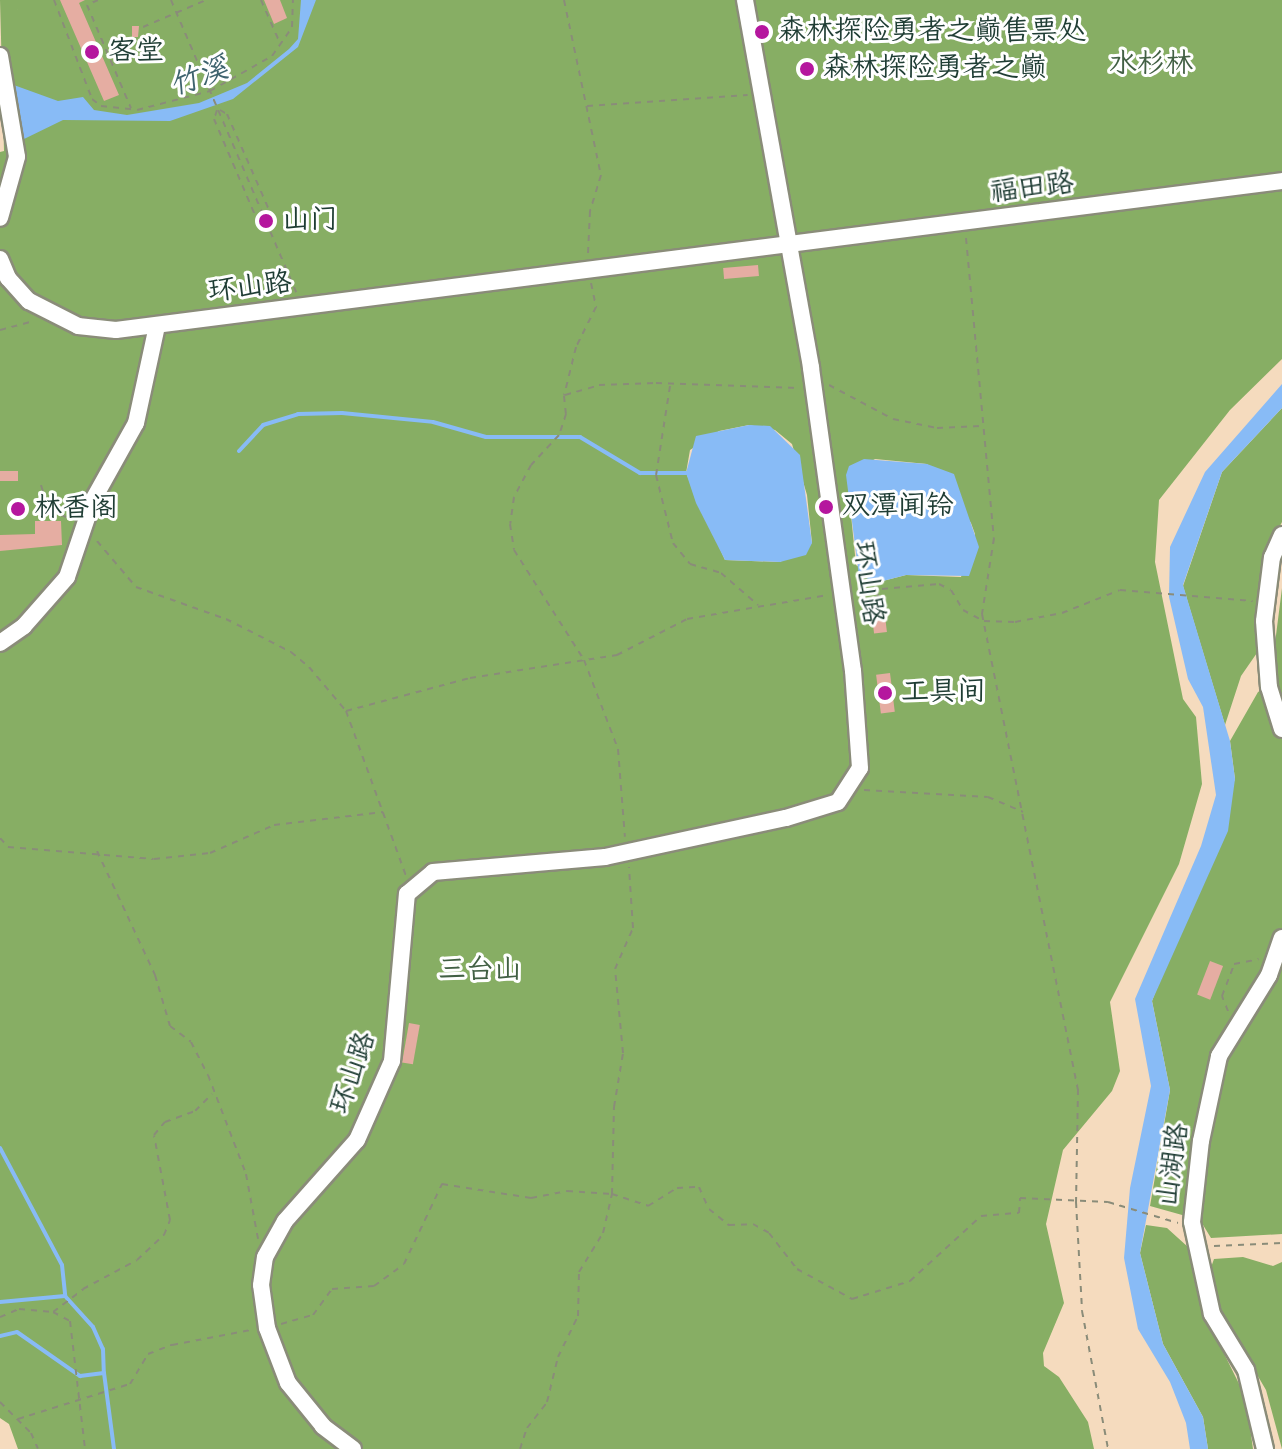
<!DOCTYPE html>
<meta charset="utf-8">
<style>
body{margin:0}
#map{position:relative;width:1282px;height:1449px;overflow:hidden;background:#f5dbbe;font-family:Mynerve,"LXGW WenKai TC",sans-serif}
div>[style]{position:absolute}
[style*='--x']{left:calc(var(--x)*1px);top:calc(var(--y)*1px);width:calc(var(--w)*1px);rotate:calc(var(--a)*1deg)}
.forest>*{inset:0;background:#87ae64}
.water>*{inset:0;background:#88bbf6}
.stream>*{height:4px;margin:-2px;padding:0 2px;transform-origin:2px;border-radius:2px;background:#88bbf6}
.building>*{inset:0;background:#e5ada2;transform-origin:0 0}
.path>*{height:2px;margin-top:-1px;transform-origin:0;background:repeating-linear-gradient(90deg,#8a8c79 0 6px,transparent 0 12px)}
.roads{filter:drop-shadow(2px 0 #8a8c79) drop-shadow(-2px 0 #8a8c79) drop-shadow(0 2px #8a8c79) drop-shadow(0 -2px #8a8c79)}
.minor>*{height:16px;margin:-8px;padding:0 8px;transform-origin:8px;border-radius:8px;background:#fff}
.dots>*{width:22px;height:22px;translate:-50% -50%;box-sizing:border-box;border:4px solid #fff;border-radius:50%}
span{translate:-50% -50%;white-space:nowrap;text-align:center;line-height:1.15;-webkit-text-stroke:6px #fff;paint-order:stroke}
.poi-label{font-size:28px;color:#1f3d34}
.left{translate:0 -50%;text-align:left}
.park-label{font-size:28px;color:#426044}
.street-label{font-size:28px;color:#1f3d34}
.water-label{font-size:30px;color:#3e636e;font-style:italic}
</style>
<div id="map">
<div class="forest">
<div style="clip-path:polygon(evenodd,0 0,1282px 0,1282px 359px,1230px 410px,1159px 500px,1155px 562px,1183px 699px,1196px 717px,1202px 784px,1179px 864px,1110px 1002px,1120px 1071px,1112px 1091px,1063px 1150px,1046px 1224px,1064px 1303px,1043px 1353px,1044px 1366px,1059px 1377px,1088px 1422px,1094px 1449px,18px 1449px,9px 1424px,0 1418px,0 152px,4px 151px,0 0,749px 425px,775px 430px,792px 444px,807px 495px,812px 543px,780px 562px,725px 560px,686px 473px,690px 450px,719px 431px,749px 425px,0 0,875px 459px,927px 464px,971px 523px,975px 534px,961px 577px,906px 575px,879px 582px,856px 565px,847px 475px,875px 459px)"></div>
<div style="clip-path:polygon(1282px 408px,1282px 522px,1267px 551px,1260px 583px,1259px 650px,1241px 676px,1225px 725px,1183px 586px,1222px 472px)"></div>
<div style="clip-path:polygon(1282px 588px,1282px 1234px,1211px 1238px,1200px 1220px,1150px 1206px,1170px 1090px,1152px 1001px,1235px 779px,1230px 741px,1258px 692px,1277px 681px,1275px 643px)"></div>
<div style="clip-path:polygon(1146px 1225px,1167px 1228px,1188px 1247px,1206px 1317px,1246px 1398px,1253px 1449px,1208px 1449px,1203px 1417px,1163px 1344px,1140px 1253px)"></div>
<div style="clip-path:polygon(1243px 1257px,1273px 1266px,1282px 1262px,1282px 1449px,1266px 1390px,1221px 1313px,1209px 1273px,1214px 1259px)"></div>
</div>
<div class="water">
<div style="clip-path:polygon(301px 0,316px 0,298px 47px,233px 99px,170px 121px,63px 120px,22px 140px,11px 84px,58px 101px,83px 97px,94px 110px,127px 115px,199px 103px,247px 83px,289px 49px,298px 39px)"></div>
<div style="clip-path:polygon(1282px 384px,1282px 408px,1222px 472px,1183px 585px,1230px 741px,1235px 779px,1228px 831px,1152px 1001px,1170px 1090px,1140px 1253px,1163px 1344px,1203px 1417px,1208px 1449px,1190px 1449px,1186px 1423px,1170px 1382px,1138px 1329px,1124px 1258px,1130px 1188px,1151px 1086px,1135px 999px,1201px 846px,1216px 795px,1203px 707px,1188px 679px,1169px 597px,1170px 547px,1205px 472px)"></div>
<div style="clip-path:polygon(749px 425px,770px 426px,800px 455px,812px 543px,806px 555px,780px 562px,725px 560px,696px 503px,686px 473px,696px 436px)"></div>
<div style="clip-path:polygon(864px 459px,927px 464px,954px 474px,979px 547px,969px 576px,906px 575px,879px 582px,859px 576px,846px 475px,849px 466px)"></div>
</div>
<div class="stream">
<div style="--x:239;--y:451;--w:35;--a:-47"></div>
<div style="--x:263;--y:425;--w:37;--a:-17"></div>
<div style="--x:298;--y:414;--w:44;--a:-1.3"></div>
<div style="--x:342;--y:413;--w:91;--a:5.6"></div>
<div style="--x:433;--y:422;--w:55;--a:15.8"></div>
<div style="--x:486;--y:437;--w:94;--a:0"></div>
<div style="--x:580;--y:437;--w:70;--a:31"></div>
<div style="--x:640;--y:473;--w:46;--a:0"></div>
<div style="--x:0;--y:1148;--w:132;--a:62.1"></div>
<div style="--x:62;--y:1265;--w:31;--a:84"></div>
<div style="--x:0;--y:1302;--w:65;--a:-5.3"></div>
<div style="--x:65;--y:1296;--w:42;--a:47.9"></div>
<div style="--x:93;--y:1327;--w:24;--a:66"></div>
<div style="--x:103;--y:1349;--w:24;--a:88"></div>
<div style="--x:0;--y:1336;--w:17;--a:-13"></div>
<div style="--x:17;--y:1332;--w:77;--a:34.9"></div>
<div style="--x:80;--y:1376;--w:24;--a:-7"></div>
<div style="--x:104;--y:1373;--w:77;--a:82.5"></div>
</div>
<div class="building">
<div style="clip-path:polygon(60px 0,85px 0,79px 3px,119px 95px,104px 101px)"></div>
<div style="clip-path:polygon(264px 0,280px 0,287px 18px,274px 24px)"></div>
<div style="clip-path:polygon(132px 26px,139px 26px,138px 37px,132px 37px)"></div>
<div style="left:758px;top:265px;width:11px;height:35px;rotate:85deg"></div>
<div style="left:18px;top:471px;width:10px;height:18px;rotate:90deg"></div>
<div style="clip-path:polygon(35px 521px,61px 521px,62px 545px,0 551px,0 535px,35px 534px)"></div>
<div style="left:885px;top:616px;width:16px;height:13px;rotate:83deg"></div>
<div style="left:890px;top:673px;width:39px;height:14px;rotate:83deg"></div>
<div style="left:1210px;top:961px;width:14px;height:36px;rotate:21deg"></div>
<div style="left:409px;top:1023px;width:11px;height:40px;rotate:10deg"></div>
</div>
<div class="path">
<div style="--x:54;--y:0;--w:106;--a:69"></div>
<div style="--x:92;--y:99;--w:11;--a:38"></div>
<div style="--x:101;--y:106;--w:36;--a:6"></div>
<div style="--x:137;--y:110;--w:75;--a:-14.6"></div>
<div style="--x:210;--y:91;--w:71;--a:-29.4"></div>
<div style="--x:272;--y:56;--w:35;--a:-55"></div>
<div style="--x:292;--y:27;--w:27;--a:-88"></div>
<div style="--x:98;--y:0;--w:12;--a:156"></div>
<div style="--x:87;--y:5;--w:112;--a:66.9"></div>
<div style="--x:171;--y:0;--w:318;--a:66.8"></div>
<div style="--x:261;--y:0;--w:47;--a:66.2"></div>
<div style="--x:564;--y:0;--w:179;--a:78.1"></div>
<div style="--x:601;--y:175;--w:38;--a:107"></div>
<div style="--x:590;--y:211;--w:42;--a:92.7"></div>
<div style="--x:143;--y:27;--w:69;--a:-23.2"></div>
<div style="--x:587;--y:106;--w:161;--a:-3.9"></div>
<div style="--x:217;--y:110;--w:9;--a:108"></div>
<div style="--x:214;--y:119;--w:110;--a:66.9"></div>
<div style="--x:257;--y:220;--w:9;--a:13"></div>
<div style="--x:220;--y:110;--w:8;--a:30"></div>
<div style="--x:227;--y:114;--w:109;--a:66.3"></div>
<div style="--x:271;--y:214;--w:9;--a:111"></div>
<div style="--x:966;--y:238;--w:301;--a:84.7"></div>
<div style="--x:994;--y:538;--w:77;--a:99"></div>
<div style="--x:982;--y:614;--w:485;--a:78.6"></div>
<div style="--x:1078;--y:1089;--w:113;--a:91"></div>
<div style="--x:1076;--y:1202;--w:109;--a:86.8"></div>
<div style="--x:1082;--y:1311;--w:140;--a:79.3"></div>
<div style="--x:591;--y:283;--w:25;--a:78"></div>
<div style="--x:596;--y:307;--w:45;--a:116.6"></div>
<div style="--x:576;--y:347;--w:50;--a:103.8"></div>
<div style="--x:564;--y:396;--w:18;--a:84"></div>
<div style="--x:566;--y:414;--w:22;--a:108"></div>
<div style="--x:559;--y:435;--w:41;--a:133"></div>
<div style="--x:531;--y:465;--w:36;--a:118"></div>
<div style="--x:514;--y:497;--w:27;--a:98"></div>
<div style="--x:510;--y:524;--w:26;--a:81"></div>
<div style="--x:514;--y:550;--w:130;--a:57.5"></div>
<div style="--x:584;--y:660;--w:95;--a:69.1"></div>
<div style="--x:618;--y:749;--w:88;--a:85.5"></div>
<div style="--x:0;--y:330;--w:35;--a:-15"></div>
<div style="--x:829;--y:385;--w:72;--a:28"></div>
<div style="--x:893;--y:419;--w:45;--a:11.6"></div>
<div style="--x:937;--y:428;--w:44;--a:-2.6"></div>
<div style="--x:670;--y:386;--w:90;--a:98.9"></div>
<div style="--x:656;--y:475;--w:70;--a:76"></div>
<div style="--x:673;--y:543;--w:27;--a:51"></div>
<div style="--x:690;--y:564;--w:32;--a:16"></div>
<div style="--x:721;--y:573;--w:49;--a:40.9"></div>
<div style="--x:565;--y:395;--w:35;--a:-16"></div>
<div style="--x:599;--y:385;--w:57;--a:-2"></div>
<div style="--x:656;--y:383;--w:143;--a:2"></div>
<div style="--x:41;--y:485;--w:27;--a:73"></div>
<div style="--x:49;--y:511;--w:21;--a:19"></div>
<div style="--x:97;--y:541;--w:60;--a:49.7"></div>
<div style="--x:136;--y:587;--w:96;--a:19.6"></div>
<div style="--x:226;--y:619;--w:73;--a:26.9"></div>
<div style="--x:291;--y:652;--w:23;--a:40"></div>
<div style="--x:309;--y:667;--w:57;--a:49.9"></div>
<div style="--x:346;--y:711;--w:176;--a:70"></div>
<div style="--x:858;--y:591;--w:81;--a:-4.9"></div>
<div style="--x:939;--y:584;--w:13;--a:27"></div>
<div style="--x:951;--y:590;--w:23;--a:59"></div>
<div style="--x:963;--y:610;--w:24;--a:28"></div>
<div style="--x:984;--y:621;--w:31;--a:2"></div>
<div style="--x:1015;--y:622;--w:48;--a:-10.8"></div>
<div style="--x:1062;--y:613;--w:62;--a:-21.6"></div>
<div style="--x:1120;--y:590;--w:133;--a:4.7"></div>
<div style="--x:860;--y:615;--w:20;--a:-9"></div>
<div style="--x:880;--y:612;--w:22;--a:-98"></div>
<div style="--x:346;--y:711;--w:128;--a:-14.9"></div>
<div style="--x:470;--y:678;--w:149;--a:-8.9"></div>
<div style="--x:617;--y:655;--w:79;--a:-27.2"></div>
<div style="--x:687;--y:619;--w:143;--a:-9.7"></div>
<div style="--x:864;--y:790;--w:124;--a:3.2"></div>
<div style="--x:988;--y:797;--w:38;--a:23"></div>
<div style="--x:0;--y:838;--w:12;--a:48"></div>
<div style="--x:8;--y:847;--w:146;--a:4.7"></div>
<div style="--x:154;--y:859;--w:56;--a:-6.1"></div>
<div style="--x:210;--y:853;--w:70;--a:-23.6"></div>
<div style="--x:274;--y:825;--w:110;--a:-6.8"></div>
<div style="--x:97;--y:851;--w:137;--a:64.9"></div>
<div style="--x:155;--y:975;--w:53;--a:73.6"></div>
<div style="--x:170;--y:1026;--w:26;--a:37"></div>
<div style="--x:191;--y:1042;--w:37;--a:63"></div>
<div style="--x:208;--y:1075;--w:106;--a:69"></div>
<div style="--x:246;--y:1174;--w:66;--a:79.5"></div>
<div style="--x:1228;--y:1011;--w:16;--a:-112"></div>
<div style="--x:1222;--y:996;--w:34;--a:-69"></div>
<div style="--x:1234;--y:964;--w:25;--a:-11"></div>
<div style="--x:1214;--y:1246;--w:68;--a:-2.5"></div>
<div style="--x:53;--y:1312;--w:38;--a:-37"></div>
<div style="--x:83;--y:1289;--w:61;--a:-28.2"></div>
<div style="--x:137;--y:1260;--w:37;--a:-43"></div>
<div style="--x:164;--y:1235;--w:16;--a:-68"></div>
<div style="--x:170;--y:1220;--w:86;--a:-100.7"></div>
<div style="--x:154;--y:1135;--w:17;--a:-50"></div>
<div style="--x:165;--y:1122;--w:32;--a:-20"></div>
<div style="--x:195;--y:1111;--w:24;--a:-45"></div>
<div style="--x:0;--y:1317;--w:21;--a:-23"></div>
<div style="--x:19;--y:1309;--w:34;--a:5"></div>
<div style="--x:53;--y:1312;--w:19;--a:28"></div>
<div style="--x:70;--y:1321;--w:129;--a:83.3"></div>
<div style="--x:281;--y:1324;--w:33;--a:-16"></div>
<div style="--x:313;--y:1315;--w:32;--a:-54"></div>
<div style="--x:332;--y:1289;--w:42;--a:-4.1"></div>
<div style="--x:374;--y:1286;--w:37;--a:-36"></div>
<div style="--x:404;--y:1264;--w:89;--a:-64.6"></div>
<div style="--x:442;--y:1184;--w:90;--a:8.9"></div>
<div style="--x:531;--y:1198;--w:37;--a:-11"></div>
<div style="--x:567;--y:1191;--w:45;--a:3.8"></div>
<div style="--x:612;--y:1194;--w:38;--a:18"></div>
<div style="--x:648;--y:1206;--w:34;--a:-32"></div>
<div style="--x:677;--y:1188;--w:22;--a:-3"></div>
<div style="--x:699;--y:1187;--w:24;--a:66"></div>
<div style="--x:709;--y:1209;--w:26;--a:39"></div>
<div style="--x:729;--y:1225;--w:24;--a:-2"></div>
<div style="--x:753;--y:1224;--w:18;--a:29"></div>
<div style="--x:769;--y:1233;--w:46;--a:52.1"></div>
<div style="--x:797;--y:1269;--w:63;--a:28.6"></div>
<div style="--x:852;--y:1299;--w:61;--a:-17.2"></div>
<div style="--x:910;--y:1281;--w:96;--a:-42.5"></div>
<div style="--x:981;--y:1216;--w:38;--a:-5"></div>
<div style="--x:1019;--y:1213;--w:15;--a:-86"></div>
<div style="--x:1020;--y:1198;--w:88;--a:2.6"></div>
<div style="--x:1108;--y:1202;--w:73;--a:16.7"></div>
<div style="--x:0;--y:1402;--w:44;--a:45"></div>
<div style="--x:31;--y:1433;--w:17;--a:66"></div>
<div style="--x:18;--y:1419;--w:117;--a:-17.4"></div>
<div style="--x:130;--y:1384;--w:35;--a:-59"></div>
<div style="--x:148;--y:1354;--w:26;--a:-21"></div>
<div style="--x:172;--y:1345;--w:80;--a:-10.8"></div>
<div style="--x:520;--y:1449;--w:22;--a:-72"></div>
<div style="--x:527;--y:1428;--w:33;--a:-52"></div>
<div style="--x:547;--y:1402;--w:46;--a:-76.3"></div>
<div style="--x:558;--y:1357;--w:46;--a:-64"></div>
<div style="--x:578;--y:1316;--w:44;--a:-88.7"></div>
<div style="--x:579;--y:1272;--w:46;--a:-58.4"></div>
<div style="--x:603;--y:1233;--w:40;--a:-77"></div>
<div style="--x:612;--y:1194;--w:87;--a:-88.7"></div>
<div style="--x:614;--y:1107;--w:55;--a:-80.5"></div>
<div style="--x:623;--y:1053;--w:84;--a:-95.4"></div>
<div style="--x:615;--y:969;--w:45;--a:-66.3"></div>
<div style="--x:633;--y:928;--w:61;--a:-93.8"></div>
</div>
<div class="roads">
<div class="minor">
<div style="--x:0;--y:56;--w:102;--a:80.4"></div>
<div style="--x:17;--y:157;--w:63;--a:105.6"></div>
<div style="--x:0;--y:259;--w:21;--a:67"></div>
<div style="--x:8;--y:278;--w:31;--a:48"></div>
<div style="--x:29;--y:301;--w:55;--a:27"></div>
<div style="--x:78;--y:326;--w:38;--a:6"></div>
<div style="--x:116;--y:330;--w:1175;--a:-7.28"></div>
<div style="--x:1282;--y:535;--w:24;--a:114"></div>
<div style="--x:1272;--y:557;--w:64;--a:97.1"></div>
<div style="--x:1264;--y:621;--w:66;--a:85.7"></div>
<div style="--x:1269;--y:687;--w:44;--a:72.8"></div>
<div style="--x:0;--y:643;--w:29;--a:-35"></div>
<div style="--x:24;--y:626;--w:65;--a:-48.7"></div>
<div style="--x:67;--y:577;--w:81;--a:-71.3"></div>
<div style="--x:93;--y:500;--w:88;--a:-60.8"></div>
<div style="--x:136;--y:423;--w:99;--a:-77.8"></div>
<div style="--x:353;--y:1449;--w:38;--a:-143"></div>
<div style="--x:323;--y:1426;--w:55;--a:-129.1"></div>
<div style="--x:288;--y:1383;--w:59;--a:-110.9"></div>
<div style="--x:267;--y:1328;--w:43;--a:-97.9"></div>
<div style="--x:261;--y:1285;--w:28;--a:-82"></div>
<div style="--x:265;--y:1257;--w:41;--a:-60.9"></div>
<div style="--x:285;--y:1221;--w:108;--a:-48.4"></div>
<div style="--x:357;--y:1140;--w:86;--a:-66.1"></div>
<div style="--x:392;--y:1061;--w:168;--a:-84.9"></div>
<div style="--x:407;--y:894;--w:34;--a:-40"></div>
<div style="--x:433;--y:872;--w:173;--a:-5"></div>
<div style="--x:605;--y:857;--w:185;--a:-12.2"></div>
<div style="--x:786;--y:818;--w:54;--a:-17.1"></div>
<div style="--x:838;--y:802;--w:40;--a:-57.1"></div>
<div style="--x:860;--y:768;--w:97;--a:-94.1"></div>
<div style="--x:853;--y:671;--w:307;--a:-97.9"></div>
<div style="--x:811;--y:367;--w:373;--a:-100.2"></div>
<div style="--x:1265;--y:1449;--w:81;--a:-103.5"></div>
<div style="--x:1246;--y:1370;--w:66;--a:-121.3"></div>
<div style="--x:1212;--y:1314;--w:94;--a:-102.3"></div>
<div style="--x:1192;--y:1222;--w:81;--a:-83.7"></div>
<div style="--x:1201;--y:1141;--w:87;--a:-78"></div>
<div style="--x:1219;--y:1056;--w:95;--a:-58.3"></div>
<div style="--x:1269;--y:975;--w:39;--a:-71"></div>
</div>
</div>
<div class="dots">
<div style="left:762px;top:32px;background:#b5179e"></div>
<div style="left:92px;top:52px;background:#b5179e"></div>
<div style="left:807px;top:69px;background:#b5179e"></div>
<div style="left:266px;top:221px;background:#b5179e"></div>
<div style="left:826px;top:507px;background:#b5179e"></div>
<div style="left:18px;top:509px;background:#b5179e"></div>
<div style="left:885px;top:693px;background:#b5179e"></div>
</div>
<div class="poi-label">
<span class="left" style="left:778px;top:32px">森林探险勇者之巅售票处</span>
<span class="left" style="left:108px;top:52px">客堂</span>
<span class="left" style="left:823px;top:69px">森林探险勇者之巅</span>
<span class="left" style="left:282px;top:221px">山门</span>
<span class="left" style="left:842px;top:507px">双潭闻铃</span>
<span class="left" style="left:34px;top:509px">林香阁</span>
<span class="left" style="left:901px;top:693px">工具间</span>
</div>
<div class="park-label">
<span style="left:1151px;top:65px">水杉林</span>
<span style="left:480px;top:971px">三台山</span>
</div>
<div class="street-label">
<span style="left:1032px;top:189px;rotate:-7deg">福田路</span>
<span style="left:250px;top:288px;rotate:-7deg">环山路</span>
<span style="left:867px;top:583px;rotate:82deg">环山路</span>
<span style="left:354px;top:1073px;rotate:-71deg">环山路</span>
<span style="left:1174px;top:1165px;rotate:-82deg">山湖路</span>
</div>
<div class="water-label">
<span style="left:199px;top:78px;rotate:-20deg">竹溪</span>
</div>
</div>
